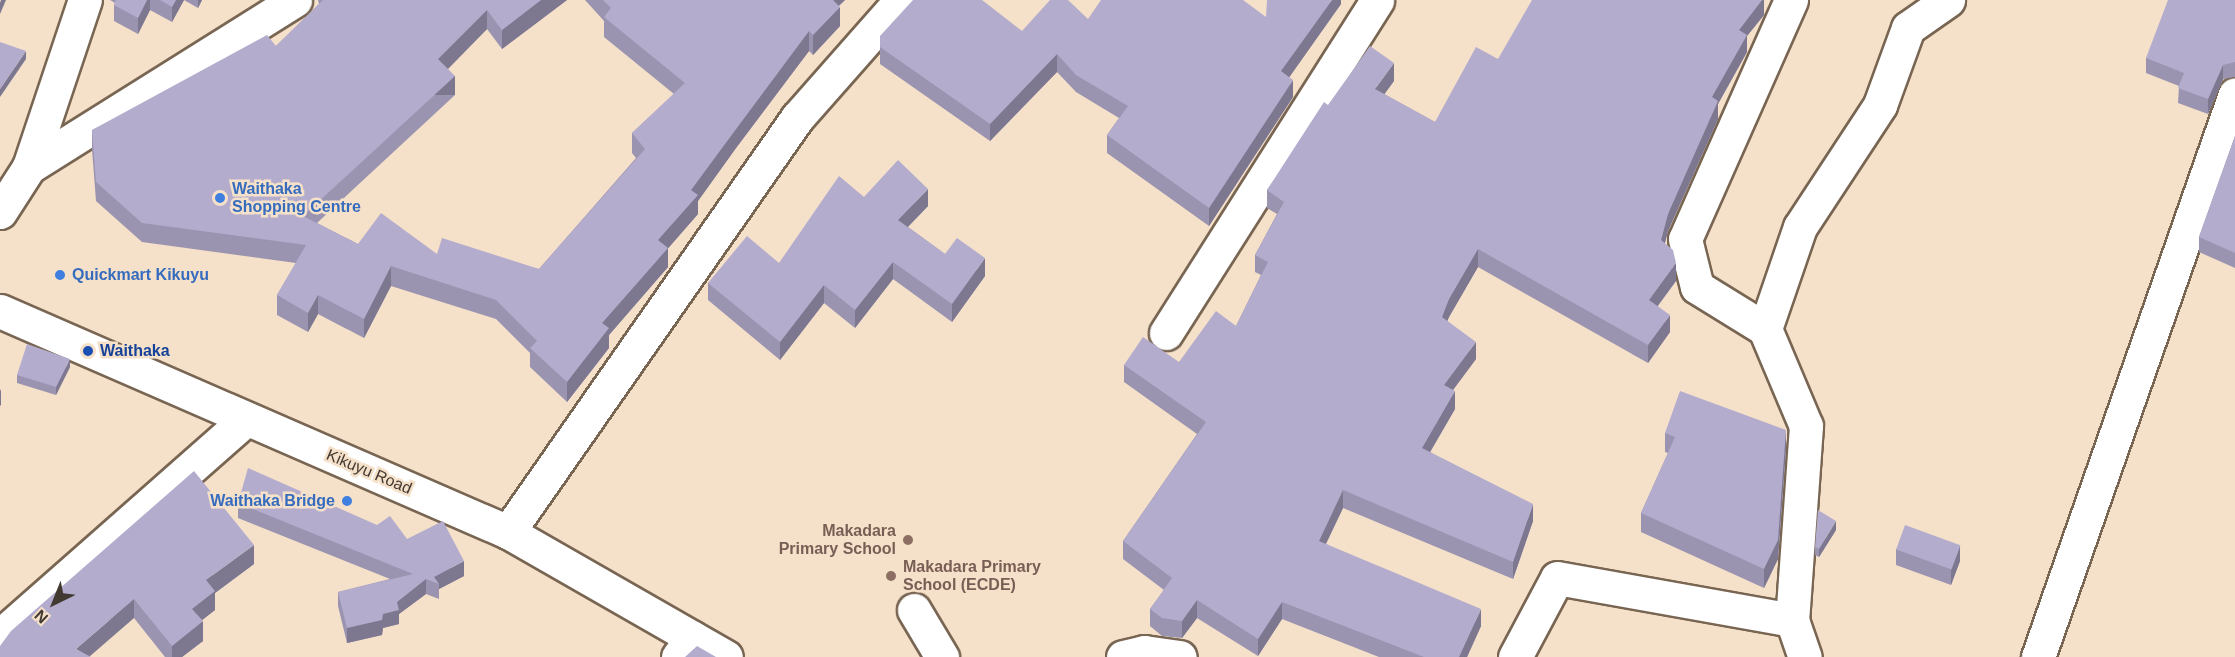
<!DOCTYPE html>
<style>
body{margin:0}
#map{position:relative;width:2235px;height:657px;overflow:hidden;background:#f5e0ca;font-family:Helvetica,sans-serif}
div>[style]{position:absolute}
[style*='--x']{left:calc(var(--x)*1px);top:calc(var(--y)*1px);width:calc(var(--w)*1px);rotate:calc(var(--a)*1deg)}
.roads{filter:drop-shadow(2px 0 #786552) drop-shadow(-2px 0 #786552) drop-shadow(0 2px #786552) drop-shadow(0 -2px #786552)}
.minor>*{height:33px;margin:-16.5px;padding:0 16.5px;transform-origin:16.5px;border-radius:16.5px;background:#fff}
.major>*{height:33px;margin:-16.5px;padding:0 16.5px;transform-origin:16.5px;border-radius:16.5px;background:#fff}
.wall>*{inset:0;background:#9a94b0}
.shaded-wall>*{inset:0;background:#7d7890;transform-origin:0 0}
.building>*{inset:0;background:#b3accd;transform-origin:0 0}
.dots>*{width:16px;height:16px;translate:-50% -50%;box-sizing:border-box;border:3px solid #f5e0ca;border-radius:50%}
span{translate:-50% -50%;white-space:nowrap;text-align:center;line-height:1.15;-webkit-text-stroke:5px #f5e0ca;paint-order:stroke}
.shop-label{font-size:16px;color:#366cbe;font-weight:700}
.left{translate:0 -50%;text-align:left}
.right{translate:-100% -50%;text-align:right}
.transit-label{font-size:16px;color:#164399;font-weight:700}
.street-label{font-size:16px;color:#423931}
.education-label{font-size:16px;color:#785e54;font-weight:700}
.north{position:absolute;left:24px;top:573px;width:60px;height:60px;-webkit-text-stroke:4px #f5e0ca;paint-order:stroke;rotate:223deg;font-size:16px;font-weight:700;line-height:24px;text-align:center;color:#423931}
.north::after{content:'';display:block;margin:auto;width:21px;height:27px;background:#423931;clip-path:polygon(50% 0,100% 100%,50% 72%,0 100%)}
</style>
<div id="map">
<div class="roads">
<div class="minor">
<div style="--x:1791;--y:0;--w:261;--a:113.9"></div>
<div style="--x:1685;--y:239;--w:49;--a:76"></div>
<div style="--x:1697;--y:287;--w:80;--a:31.7"></div>
<div style="--x:1765;--y:329;--w:105;--a:67.1"></div>
<div style="--x:1806;--y:426;--w:195;--a:94.1"></div>
<div style="--x:29;--y:167;--w:314;--a:-32.1"></div>
<div style="--x:0;--y:212;--w:54;--a:-57.2"></div>
<div style="--x:29;--y:167;--w:176;--a:-71.5"></div>
<div style="--x:1765;--y:329;--w:108;--a:-71.1"></div>
<div style="--x:1800;--y:227;--w:146;--a:-56.7"></div>
<div style="--x:1880;--y:105;--w:82;--a:-70"></div>
<div style="--x:1908;--y:28;--w:49;--a:-35"></div>
<div style="--x:1166;--y:333;--w:394;--a:-57.6"></div>
<div style="--x:508;--y:532;--w:505;--a:-55.08"></div>
<div style="--x:797;--y:118;--w:157;--a:-48.6"></div>
<div style="--x:914;--y:610;--w:55;--a:59.2"></div>
<div style="--x:0;--y:636;--w:328;--a:-41.4"></div>
<div style="--x:678;--y:657;--w:24;--a:-54"></div>
<div style="--x:1123;--y:657;--w:22;--a:-13"></div>
<div style="--x:1144;--y:652;--w:36;--a:8"></div>
<div style="--x:1515;--y:657;--w:89;--a:-62"></div>
<div style="--x:1557;--y:578;--w:239;--a:10.1"></div>
<div style="--x:1792;--y:620;--w:39;--a:71"></div>
<div style="--x:2038;--y:657;--w:596;--a:-70.71"></div>
</div>
<div class="major">
<div style="--x:0;--y:311;--w:554;--a:23.51"></div>
<div style="--x:508;--y:532;--w:251;--a:29.8"></div>
</div>
</div>
<div class="wall">
<div style="clip-path:polygon(110px 0,184px 0,172px 22px,150px 10px,138px 34px,114px 21px,114px 5px,115px 3px)"></div>
<div style="clip-path:polygon(184px 0,202px 0,198px 8px)"></div>
<div style="clip-path:polygon(318px 0,567px 0,502px 49px,487px 29px,448px 69px,455px 95px,317px 223px,358px 244px,539px 269px,636px 158px,632px 153px,632px 133px,674px 94px,604px 37px,604px 21px,585px 0,845px 0,839px 6px,840px 26px,813px 55px,809px 51px,736px 148px,698px 201px,698px 214px,668px 248px,668px 267px,609px 335px,609px 348px,567px 402px,530px 367px,530px 353px,496px 319px,391px 286px,364px 338px,318px 314px,308px 332px,277px 315px,277px 295px,296px 263px,142px 242px,96px 201px,92px 149px,92px 130px,276px 46px,319px 4px)"></div>
<div style="clip-path:polygon(1341px 0,1341px 4px,1289px 77px,1293px 97px,1209px 226px,1107px 153px,1107px 135px,1119px 118px,1076px 92px,1057px 72px,990px 141px,880px 64px,880px 36px,1022px 31px,1088px 19px,1266px 17px)"></div>
<div style="clip-path:polygon(1764px 0,1764px 15px,1747px 36px,1747px 52px,1718px 104px,1718px 119px,1668px 231px,1665px 243px,1676px 281px,1658px 306px,1670px 332px,1648px 363px,1478px 267px,1449px 317px,1447px 321px,1476px 359px,1453px 390px,1455px 409px,1430px 452px,1533px 521px,1513px 579px,1343px 508px,1326px 544px,1481px 626px,1467px 657px,1379px 657px,1282px 619px,1258px 656px,1197px 618px,1182px 638px,1162px 636px,1150px 626px,1150px 609px,1164px 590px,1123px 559px,1123px 541px,1197px 434px,1124px 382px,1124px 365px,1179px 362px,1236px 326px,1261px 275px,1255px 272px,1255px 255px,1277px 214px,1267px 208px,1267px 190px,1328px 105px,1394px 81px,1384px 94px,1435px 122px,1498px 59px)"></div>
<div style="clip-path:polygon(2235px 0,2235px 77px,2223px 79px,2208px 114px,2178px 103px,2179px 86px,2146px 73px,2146px 58px)"></div>
<div style="clip-path:polygon(2235px 136px,2235px 268px,2199px 252px,2199px 237px)"></div>
<div style="clip-path:polygon(864px 197px,928px 206px,908px 227px,945px 254px,985px 276px,952px 322px,893px 279px,855px 328px,824px 303px,780px 360px,708px 300px,708px 283px,779px 263px)"></div>
<div style="clip-path:polygon(70px 367px,56px 395px,17px 383px,17px 375px)"></div>
<div style="clip-path:polygon(1665px 433px,1786px 449px,1778px 559px,1764px 588px,1641px 532px,1641px 513px,1668px 453px,1665px 452px)"></div>
<div style="clip-path:polygon(238px 503px,407px 539px,464px 576px,439px 589px,439px 599px,426px 594px,399px 614px,399px 624px,383px 628px,382px 635px,347px 643px,338px 606px,338px 592px,390px 579px,238px 518px)"></div>
<div style="clip-path:polygon(1836px 530px,1819px 557px,1815px 555px,1815px 547px)"></div>
<div style="clip-path:polygon(1896px 549px,1960px 561px,1951px 585px,1896px 565px)"></div>
<div style="clip-path:polygon(254px 564px,215px 593px,215px 610px,202px 620px,203px 641px,182px 657px,165px 657px,134px 618px,11px 631px)"></div>
</div>
<div class="shaded-wall">
<div style="clip-path:polygon(1px 0,6px 0,0 14px,0 3px)"></div>
<div style="clip-path:polygon(147px 0,150px 0,150px 10px,138px 34px,138px 18px)"></div>
<div style="clip-path:polygon(176px 0,184px 0,172px 22px,172px 7px)"></div>
<div style="clip-path:polygon(198px 0,202px 0,198px 8px)"></div>
<div style="clip-path:polygon(541px 0,567px 0,502px 49px,502px 30px)"></div>
<div style="clip-path:polygon(828px 0,845px 0,828px 15px)"></div>
<div style="clip-path:polygon(1332px 0,1341px 0,1341px 4px,1281px 89px,1281px 71px)"></div>
<div style="clip-path:polygon(1762px 0,1764px 0,1764px 15px,1747px 36px,1747px 52px,1718px 104px,1718px 119px,1668px 231px,1661px 258px,1661px 240px,1668px 214px,1712px 97px,1739px 30px)"></div>
<div style="clip-path:polygon(840px 7px,840px 26px,813px 55px,813px 35px)"></div>
<div style="clip-path:polygon(487px 10px,487px 29px,438px 79px,438px 59px)"></div>
<div style="clip-path:polygon(809px 31px,809px 51px,736px 148px,698px 201px,698px 214px,658px 260px,658px 240px,691px 190px,736px 129px)"></div>
<div style="clip-path:polygon(26px 51px,26px 59px,0 97px,0 89px)"></div>
<div style="clip-path:polygon(1057px 54px,1057px 72px,990px 141px,990px 124px)"></div>
<div style="clip-path:polygon(1394px 63px,1394px 81px,1375px 107px,1375px 89px)"></div>
<div style="clip-path:polygon(2223px 65px,2223px 79px,2208px 114px,2208px 99px)"></div>
<div style="left:455px;top:76px;width:19px;height:207px;rotate:90deg"></div>
<div style="clip-path:polygon(1293px 80px,1293px 97px,1209px 226px,1209px 208px)"></div>
<div style="clip-path:polygon(928px 189px,928px 206px,898px 237px,898px 220px)"></div>
<div style="clip-path:polygon(668px 248px,668px 267px,609px 335px,609px 348px,567px 402px,567px 382px,602px 323px)"></div>
<div style="clip-path:polygon(1478px 249px,1478px 267px,1449px 317px,1442px 334px,1442px 317px,1449px 299px)"></div>
<div style="clip-path:polygon(985px 258px,985px 276px,952px 322px,952px 304px)"></div>
<div style="clip-path:polygon(893px 262px,893px 279px,855px 328px,855px 310px)"></div>
<div style="clip-path:polygon(1676px 263px,1676px 281px,1649px 317px,1649px 300px)"></div>
<div style="clip-path:polygon(391px 266px,391px 286px,364px 338px,364px 319px)"></div>
<div style="clip-path:polygon(824px 285px,824px 303px,780px 360px,780px 342px)"></div>
<div style="clip-path:polygon(318px 295px,318px 314px,308px 332px,308px 313px)"></div>
<div style="clip-path:polygon(1670px 315px,1670px 332px,1648px 363px,1648px 345px)"></div>
<div style="clip-path:polygon(1476px 342px,1476px 359px,1444px 402px,1444px 385px)"></div>
<div style="clip-path:polygon(70px 359px,70px 367px,56px 395px,56px 387px)"></div>
<div style="clip-path:polygon(1px 389px,1px 405px,0 406px,0 391px)"></div>
<div style="clip-path:polygon(1455px 391px,1455px 409px,1422px 466px,1422px 448px)"></div>
<div style="clip-path:polygon(1786px 430px,1786px 449px,1778px 559px,1764px 588px,1764px 569px)"></div>
<div style="clip-path:polygon(1343px 490px,1343px 508px,1319px 558px,1319px 541px)"></div>
<div style="clip-path:polygon(1533px 504px,1533px 521px,1513px 579px,1513px 562px)"></div>
<div style="clip-path:polygon(1836px 521px,1836px 530px,1819px 557px,1819px 549px)"></div>
<div style="clip-path:polygon(254px 545px,254px 564px,215px 593px,215px 610px,192px 628px,192px 609px,206px 580px)"></div>
<div style="clip-path:polygon(1960px 545px,1960px 561px,1951px 585px,1951px 569px)"></div>
<div style="clip-path:polygon(464px 561px,464px 576px,439px 589px,439px 584px,434px 577px)"></div>
<div style="clip-path:polygon(426px 579px,426px 594px,399px 614px,399px 624px,383px 628px,382px 635px,347px 643px,347px 628px,383px 614px,397px 602px)"></div>
<div style="clip-path:polygon(134px 599px,134px 618px,89px 657px,76px 649px)"></div>
<div style="clip-path:polygon(1197px 600px,1197px 618px,1182px 638px,1182px 621px)"></div>
<div style="clip-path:polygon(1282px 602px,1282px 619px,1258px 656px,1258px 639px)"></div>
<div style="clip-path:polygon(1481px 609px,1481px 626px,1467px 657px,1459px 657px)"></div>
<div style="clip-path:polygon(203px 621px,203px 641px,182px 657px,172px 657px,172px 646px)"></div>
</div>
<div class="building">
<div style="clip-path:polygon(116px 0,147px 0,138px 18px,114px 5px)"></div>
<div style="clip-path:polygon(160px 0,176px 0,172px 7px)"></div>
<div style="clip-path:polygon(323px 0,541px 0,502px 30px,487px 10px,438px 59px,455px 76px,303px 216px,358px 244px,381px 213px,437px 254px,442px 238px,539px 269px,645px 149px,632px 133px,685px 83px,604px 17px,611px 8px,603px 0,833px 0,840px 7px,813px 35px,809px 31px,736px 129px,691px 190px,698px 195px,658px 240px,668px 248px,602px 323px,609px 328px,567px 382px,530px 348px,537px 341px,496px 300px,391px 266px,364px 319px,318px 295px,308px 313px,277px 295px,306px 245px,142px 223px,96px 182px,92px 130px,267px 35px,276px 46px)"></div>
<div style="clip-path:polygon(913px 0,982px 0,1022px 31px,1050px 0,1068px 0,1088px 19px,1101px 0,1243px 0,1266px 17px,1267px 0,1332px 0,1281px 71px,1293px 80px,1209px 208px,1107px 135px,1128px 106px,1076px 75px,1057px 54px,990px 124px,880px 47px,880px 36px)"></div>
<div style="clip-path:polygon(1532px 0,1762px 0,1739px 30px,1747px 35px,1712px 97px,1718px 101px,1668px 214px,1661px 240px,1673px 250px,1676px 263px,1649px 300px,1670px 315px,1648px 345px,1478px 249px,1449px 299px,1442px 317px,1476px 342px,1444px 385px,1455px 391px,1422px 448px,1533px 504px,1513px 562px,1343px 490px,1319px 541px,1481px 609px,1459px 657px,1424px 657px,1282px 602px,1258px 639px,1197px 600px,1182px 621px,1162px 618px,1150px 609px,1172px 578px,1123px 541px,1206px 422px,1124px 365px,1143px 337px,1179px 362px,1216px 311px,1236px 326px,1268px 262px,1255px 255px,1284px 202px,1267px 190px,1324px 102px,1328px 105px,1370px 46px,1394px 63px,1375px 89px,1435px 122px,1476px 47px,1498px 59px)"></div>
<div style="clip-path:polygon(2168px 0,2235px 0,2235px 62px,2223px 65px,2208px 99px,2178px 88px,2184px 73px,2146px 58px)"></div>
<div style="clip-path:polygon(0 42px,26px 51px,0 89px)"></div>
<div style="clip-path:polygon(2235px 136px,2235px 253px,2199px 237px)"></div>
<div style="clip-path:polygon(898px 160px,928px 189px,898px 220px,945px 254px,957px 238px,985px 258px,952px 304px,893px 262px,855px 310px,824px 285px,780px 342px,708px 283px,747px 236px,779px 263px,839px 176px,864px 197px)"></div>
<div style="clip-path:polygon(27px 344px,70px 359px,56px 387px,17px 375px)"></div>
<div style="clip-path:polygon(1680px 391px,1786px 430px,1778px 540px,1764px 569px,1641px 513px,1675px 437px,1665px 433px)"></div>
<div style="clip-path:polygon(248px 468px,377px 525px,390px 516px,407px 539px,443px 521px,464px 561px,434px 577px,439px 584px,426px 579px,397px 602px,399px 610px,383px 614px,382px 620px,347px 628px,338px 592px,413px 574px,238px 503px)"></div>
<div style="clip-path:polygon(194px 471px,254px 545px,206px 580px,215px 591px,192px 609px,203px 621px,172px 646px,134px 599px,76px 649px,91px 657px,0 657px,0 646px,11px 631px)"></div>
<div style="clip-path:polygon(1818px 510px,1836px 521px,1819px 549px,1815px 547px)"></div>
<div style="left:1905px;top:525px;width:59px;height:26px;rotate:20deg"></div>
<div style="clip-path:polygon(697px 646px,716px 657px,685px 657px)"></div>
</div>
<div class="dots">
<div style="left:220px;top:198px;background:#3f7fe0"></div>
<div style="left:60px;top:275px;background:#3f7fe0"></div>
<div style="left:88px;top:351px;background:#1a4fb4"></div>
<div style="left:347px;top:501px;background:#3f7fe0"></div>
<div style="left:908px;top:540px;background:#8d6e63"></div>
<div style="left:891px;top:576px;background:#8d6e63"></div>
</div>
<div class="shop-label">
<span class="left" style="left:232px;top:198px">Waithaka<br>Shopping Centre</span>
<span class="left" style="left:72px;top:275px">Quickmart Kikuyu</span>
<span class="right" style="left:335px;top:501px">Waithaka Bridge</span>
</div>
<div class="transit-label">
<span class="left" style="left:100px;top:351px">Waithaka</span>
</div>
<div class="street-label">
<span style="left:369px;top:472px;rotate:23deg">Kikuyu Road</span>
</div>
<div class="education-label">
<span class="right" style="left:896px;top:540px">Makadara<br>Primary School</span>
<span class="left" style="left:903px;top:576px">Makadara Primary<br>School (ECDE)</span>
</div>
<div class="north">N</div>
</div>
